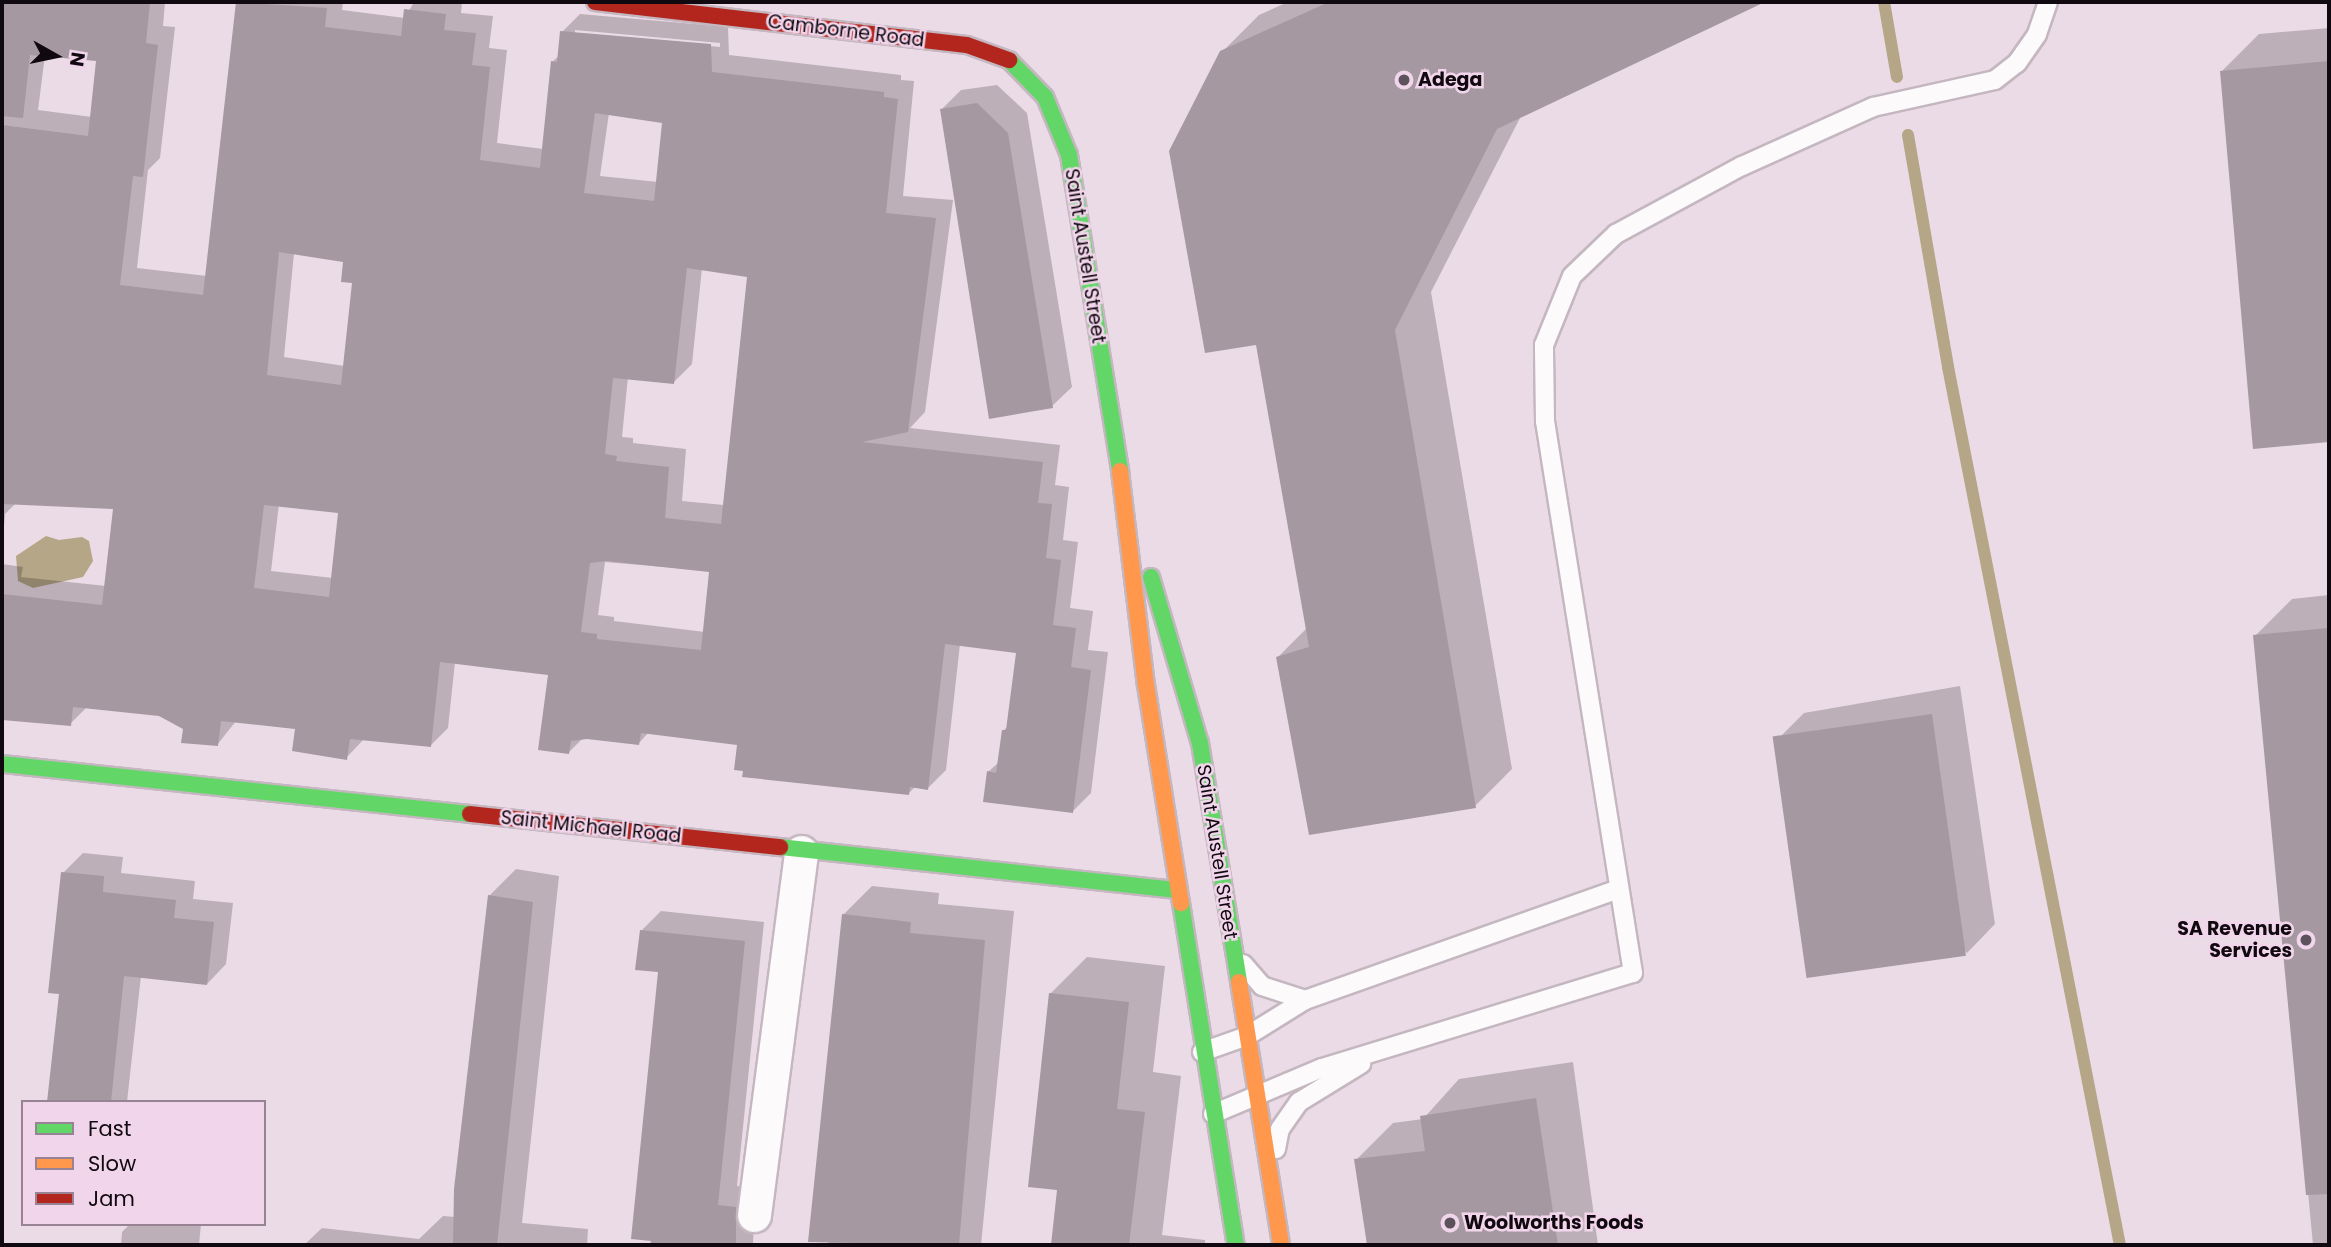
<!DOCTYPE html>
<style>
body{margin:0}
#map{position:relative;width:2331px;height:1247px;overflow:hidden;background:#ebdbe6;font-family:Poppins,sans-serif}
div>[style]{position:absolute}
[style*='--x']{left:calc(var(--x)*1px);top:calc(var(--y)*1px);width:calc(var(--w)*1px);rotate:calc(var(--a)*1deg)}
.water>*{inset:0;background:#b4a687}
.shadow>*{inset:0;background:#0003}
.stream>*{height:12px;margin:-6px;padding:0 6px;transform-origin:6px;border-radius:6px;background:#b4a687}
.building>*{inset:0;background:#a598a1;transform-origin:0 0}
.roads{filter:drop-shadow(2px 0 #c4b7c0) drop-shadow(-2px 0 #c4b7c0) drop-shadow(0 2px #c4b7c0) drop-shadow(0 -2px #c4b7c0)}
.lane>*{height:18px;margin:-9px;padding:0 9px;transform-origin:9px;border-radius:9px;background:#fcfafb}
.street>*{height:33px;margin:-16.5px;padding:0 16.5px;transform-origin:16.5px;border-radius:16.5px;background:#fcfafb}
.fast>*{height:16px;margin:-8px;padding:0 8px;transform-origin:8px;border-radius:8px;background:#63d668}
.slow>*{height:16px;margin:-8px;padding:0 8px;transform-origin:8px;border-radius:8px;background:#ff974d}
.jam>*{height:16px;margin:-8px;padding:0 8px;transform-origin:8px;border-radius:8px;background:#b3261e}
.dots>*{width:19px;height:19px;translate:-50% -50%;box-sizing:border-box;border:4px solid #f1d5ea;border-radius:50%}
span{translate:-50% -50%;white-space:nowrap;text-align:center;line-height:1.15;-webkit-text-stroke:5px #f1d5ea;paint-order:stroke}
.street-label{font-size:19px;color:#110910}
.poi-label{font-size:19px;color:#110910;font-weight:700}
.left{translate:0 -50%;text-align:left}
.right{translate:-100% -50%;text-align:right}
.frame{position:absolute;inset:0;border:4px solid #110910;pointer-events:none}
.legend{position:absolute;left:21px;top:1100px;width:245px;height:126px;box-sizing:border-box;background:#f1d5ea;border:2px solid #978393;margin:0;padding:9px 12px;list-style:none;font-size:21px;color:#110910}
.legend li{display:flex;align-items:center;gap:14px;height:35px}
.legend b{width:35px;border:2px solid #978393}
.north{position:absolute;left:21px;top:21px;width:70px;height:70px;-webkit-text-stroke:5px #f1d5ea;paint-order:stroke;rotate:99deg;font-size:19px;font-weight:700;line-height:28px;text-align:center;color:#110910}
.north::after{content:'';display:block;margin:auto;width:24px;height:32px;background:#110910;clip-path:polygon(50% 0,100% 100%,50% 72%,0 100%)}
</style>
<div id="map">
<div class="water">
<div style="clip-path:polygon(46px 536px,59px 540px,82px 537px,89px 541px,93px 561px,83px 577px,33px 588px,18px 581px,16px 556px)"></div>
</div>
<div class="shadow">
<div style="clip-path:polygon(evenodd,2px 2px,165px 2px,163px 26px,175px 27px,160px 158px,148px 170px,137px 268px,207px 276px,238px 2px,343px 2px,342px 10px,405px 18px,414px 2px,462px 2px,461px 13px,493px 16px,489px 48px,507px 50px,497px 143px,543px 149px,552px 62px,560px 55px,562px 32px,580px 14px,728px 27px,729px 55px,901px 75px,901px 80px,914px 81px,903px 196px,953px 200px,925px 412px,910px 428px,1060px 445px,1055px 485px,1069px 487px,1063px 540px,1078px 542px,1070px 608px,1093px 611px,1088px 650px,1108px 652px,1091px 793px,1073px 811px,988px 772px,1000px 761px,1004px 730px,1009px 725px,1018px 651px,960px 644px,946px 770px,928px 788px,916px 786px,908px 794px,739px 743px,649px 732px,639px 743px,583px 738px,569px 752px,550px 673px,455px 662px,448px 728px,430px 746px,364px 739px,346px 758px,297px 727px,236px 721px,217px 745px,159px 715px,87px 707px,70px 724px,25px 692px,2px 688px,2px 564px,23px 567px,21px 577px,106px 586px,115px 507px,16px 503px,5px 514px,2px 554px,2px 2px,575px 30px,720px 43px,720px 47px,575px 34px,575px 30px,2px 2px,45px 55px,98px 60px,92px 117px,38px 110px,45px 55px,2px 2px,609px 113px,664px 122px,658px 182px,600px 176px,609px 113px,2px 2px,294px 253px,345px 261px,354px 282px,345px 366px,284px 357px,294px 253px,2px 2px,702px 268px,748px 276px,724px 505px,682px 501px,686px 449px,633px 443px,633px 438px,622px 437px,628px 377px,674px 382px,692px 364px,702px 268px,2px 2px,279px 504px,340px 511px,333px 578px,271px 571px,279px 504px,2px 2px,605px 562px,711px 571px,705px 632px,614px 621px,614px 617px,598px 615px,605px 562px)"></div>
<div style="clip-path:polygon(1288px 2px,1744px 2px,1729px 17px,1521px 116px,1431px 292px,1512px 769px,1475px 806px,1278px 657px,1307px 628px,1222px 52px,1259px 15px)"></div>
<div style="clip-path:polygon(2329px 28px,2329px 441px,2255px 447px,2222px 71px,2259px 34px)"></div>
<div style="clip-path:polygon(997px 85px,1027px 113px,1072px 387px,1052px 406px,941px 110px,961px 90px)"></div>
<div style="clip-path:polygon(2329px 595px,2329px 1245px,2313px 1245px,2255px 636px,2292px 599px)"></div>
<div style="clip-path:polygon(1960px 686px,1995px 924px,1967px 953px,1775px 742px,1804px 713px)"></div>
<div style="clip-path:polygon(83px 853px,123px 857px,121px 873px,195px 881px,193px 899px,233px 903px,226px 964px,207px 984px,141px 976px,127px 1102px,49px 1102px,61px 992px,63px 873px)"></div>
<div style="clip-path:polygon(516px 869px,559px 876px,522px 1223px,588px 1229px,587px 1245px,304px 1245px,322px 1228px,419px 1239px,443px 1216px,455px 1217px,489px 896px)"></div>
<div style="clip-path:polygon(872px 886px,939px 893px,938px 904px,1014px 911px,981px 1245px,828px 1245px,843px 915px)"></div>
<div style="clip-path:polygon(661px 911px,764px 922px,737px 1186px,755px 1188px,753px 1245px,652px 1245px,660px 970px,641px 931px)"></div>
<div style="clip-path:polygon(1087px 957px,1165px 966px,1153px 1072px,1181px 1076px,1162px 1235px,1205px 1240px,1205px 1245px,1053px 1245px,1059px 1189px,1050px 994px)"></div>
<div style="clip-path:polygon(1573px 1062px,1598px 1245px,1369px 1245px,1356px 1160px,1393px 1123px,1423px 1119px,1459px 1079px)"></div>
<div style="clip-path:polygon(130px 1224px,201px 1224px,199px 1245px,121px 1245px,122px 1232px)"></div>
</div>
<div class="stream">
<div style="--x:1884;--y:2;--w:76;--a:80.2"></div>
<div style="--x:1908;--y:135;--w:235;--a:80.2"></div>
<div style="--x:1948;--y:367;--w:895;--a:78.92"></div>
</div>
<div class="building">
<div style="clip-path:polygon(evenodd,2px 2px,150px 2px,146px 43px,158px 45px,143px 177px,133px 176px,120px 285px,203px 295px,236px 2px,327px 8px,325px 27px,401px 36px,404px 9px,446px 14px,444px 30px,476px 33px,472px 65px,490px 67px,480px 160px,540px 168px,551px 61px,557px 62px,560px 31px,711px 44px,712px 72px,884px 92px,884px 97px,898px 99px,886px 213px,936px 218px,908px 432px,862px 442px,1043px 462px,1038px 503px,1052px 504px,1046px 558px,1061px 560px,1053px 625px,1076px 628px,1071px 667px,1091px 670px,1073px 813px,983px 802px,987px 771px,996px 773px,1002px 730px,1006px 730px,1016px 653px,945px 644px,928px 790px,910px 787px,909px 795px,742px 777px,743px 771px,734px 770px,737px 745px,641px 733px,639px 745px,587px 739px,571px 741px,569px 754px,538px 750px,548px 675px,440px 662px,431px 747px,350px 739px,347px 760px,292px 751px,295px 729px,221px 721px,218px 746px,181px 743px,183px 729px,159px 716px,73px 707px,71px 726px,2px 720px,2px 594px,102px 605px,113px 509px,2px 504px,2px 125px,88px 136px,96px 61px,30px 55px,23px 118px,2px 116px,2px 2px,595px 113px,662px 123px,654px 201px,584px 193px,595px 113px,2px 2px,279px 252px,343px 262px,341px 282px,352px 283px,341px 385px,267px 375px,279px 252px,2px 2px,687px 268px,747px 277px,721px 524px,665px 518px,669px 467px,616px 461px,617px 456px,605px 454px,613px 378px,674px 384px,687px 268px,2px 2px,264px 505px,338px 513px,329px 597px,254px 588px,264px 505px,2px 2px,607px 561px,709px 572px,701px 650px,597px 639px,597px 634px,581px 632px,590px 563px,607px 561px)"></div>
<div style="clip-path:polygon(1329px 2px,1765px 2px,1497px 129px,1395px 330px,1476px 808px,1309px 835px,1276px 657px,1309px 647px,1256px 345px,1205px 353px,1169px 151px,1220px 51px)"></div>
<div style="clip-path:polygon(2329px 61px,2329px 442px,2253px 449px,2220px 71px)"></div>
<div style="clip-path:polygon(977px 103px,1008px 133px,1053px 408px,989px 419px,940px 109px)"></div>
<div style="clip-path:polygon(2329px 628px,2329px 1194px,2306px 1195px,2253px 635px)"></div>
<div style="left:1932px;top:714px;width:244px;height:161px;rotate:82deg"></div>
<div style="clip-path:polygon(61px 872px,104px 876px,103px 892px,176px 900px,174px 918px,214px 922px,207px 985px,124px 976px,111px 1102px,47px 1102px,59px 994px,48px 993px)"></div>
<div style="clip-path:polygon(488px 895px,533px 902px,497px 1245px,453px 1245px,454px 1189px)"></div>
<div style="clip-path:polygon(842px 914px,911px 922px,910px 933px,985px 940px,959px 1245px,808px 1242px)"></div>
<div style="clip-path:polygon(640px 930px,745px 941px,718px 1205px,736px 1207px,736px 1245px,650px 1245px,651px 1241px,631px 1239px,658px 972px,635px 970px)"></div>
<div style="clip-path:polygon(1049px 993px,1129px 1002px,1117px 1109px,1145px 1112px,1129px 1245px,1051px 1245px,1057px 1190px,1028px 1187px)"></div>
<div style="clip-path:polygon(1536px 1098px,1558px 1245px,1367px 1245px,1354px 1159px,1425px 1151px,1420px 1116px)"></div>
</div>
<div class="roads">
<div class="lane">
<div style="--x:1243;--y:964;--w:29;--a:49"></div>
<div style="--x:1262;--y:986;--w:45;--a:18"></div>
<div style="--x:1202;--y:1052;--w:48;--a:-19.6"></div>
<div style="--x:1247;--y:1036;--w:68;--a:-31.8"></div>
<div style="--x:1305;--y:1000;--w:332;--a:-19.5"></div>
<div style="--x:1213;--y:1114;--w:118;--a:-22.9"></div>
<div style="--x:1322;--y:1068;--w:325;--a:-17"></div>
<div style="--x:1633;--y:973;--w:559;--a:-99.06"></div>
<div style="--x:1545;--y:421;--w:76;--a:-90.8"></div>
<div style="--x:1544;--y:345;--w:74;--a:-67.9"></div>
<div style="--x:1572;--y:276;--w:61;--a:-43.7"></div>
<div style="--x:1616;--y:234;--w:143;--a:-28.4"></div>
<div style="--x:1742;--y:166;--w:144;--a:-24.2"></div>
<div style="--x:1873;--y:107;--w:125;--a:-12.5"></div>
<div style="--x:1995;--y:80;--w:28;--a:-38"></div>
<div style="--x:2017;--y:63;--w:35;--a:-55"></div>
<div style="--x:2037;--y:34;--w:34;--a:-71"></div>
<div style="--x:1276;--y:1149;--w:20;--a:-79"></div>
<div style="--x:1280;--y:1129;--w:33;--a:-55"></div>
<div style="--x:1299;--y:1102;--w:73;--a:-31.5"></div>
</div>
<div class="street">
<div style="--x:754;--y:1215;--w:366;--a:-82.6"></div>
</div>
<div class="fast">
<div style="--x:1009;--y:60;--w:52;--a:45.8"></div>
<div style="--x:1045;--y:97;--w:63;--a:67.5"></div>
<div style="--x:1069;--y:155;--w:320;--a:80.8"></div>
<div style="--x:1151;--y:577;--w:173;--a:73.6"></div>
<div style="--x:1200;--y:743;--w:242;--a:80.7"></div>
<div style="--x:2;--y:764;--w:471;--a:6.1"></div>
<div style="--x:780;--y:847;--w:401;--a:6.2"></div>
<div style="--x:1181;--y:903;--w:346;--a:80.9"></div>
</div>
<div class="slow">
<div style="--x:1120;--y:471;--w:216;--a:83.1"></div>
<div style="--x:1146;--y:685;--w:221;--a:80.9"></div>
<div style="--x:1239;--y:982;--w:266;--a:80.9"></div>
</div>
<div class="jam">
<div style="--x:595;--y:2;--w:374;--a:6.6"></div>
<div style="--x:967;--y:45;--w:45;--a:19.7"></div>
<div style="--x:470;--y:814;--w:312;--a:6.1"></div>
</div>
</div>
<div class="dots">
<div style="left:1404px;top:80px;background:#5d525b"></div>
<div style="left:2306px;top:940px;background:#5d525b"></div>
<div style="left:1450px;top:1223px;background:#5d525b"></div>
</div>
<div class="street-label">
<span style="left:846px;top:31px;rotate:7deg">Camborne Road</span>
<span style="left:1085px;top:256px;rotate:81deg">Saint Austell Street</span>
<span style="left:591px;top:827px;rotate:6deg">Saint Michael Road</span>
<span style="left:1217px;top:852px;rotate:81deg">Saint Austell Street</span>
</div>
<div class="poi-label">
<span class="left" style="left:1418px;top:80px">Adega</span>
<span class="right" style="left:2292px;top:940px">SA Revenue<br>Services</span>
<span class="left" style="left:1464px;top:1223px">Woolworths Foods</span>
</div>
<div class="frame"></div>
<ul class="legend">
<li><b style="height:9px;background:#63d668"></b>Fast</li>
<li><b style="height:9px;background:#ff974d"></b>Slow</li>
<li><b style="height:9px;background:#b3261e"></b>Jam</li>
</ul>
<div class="north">N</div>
</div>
